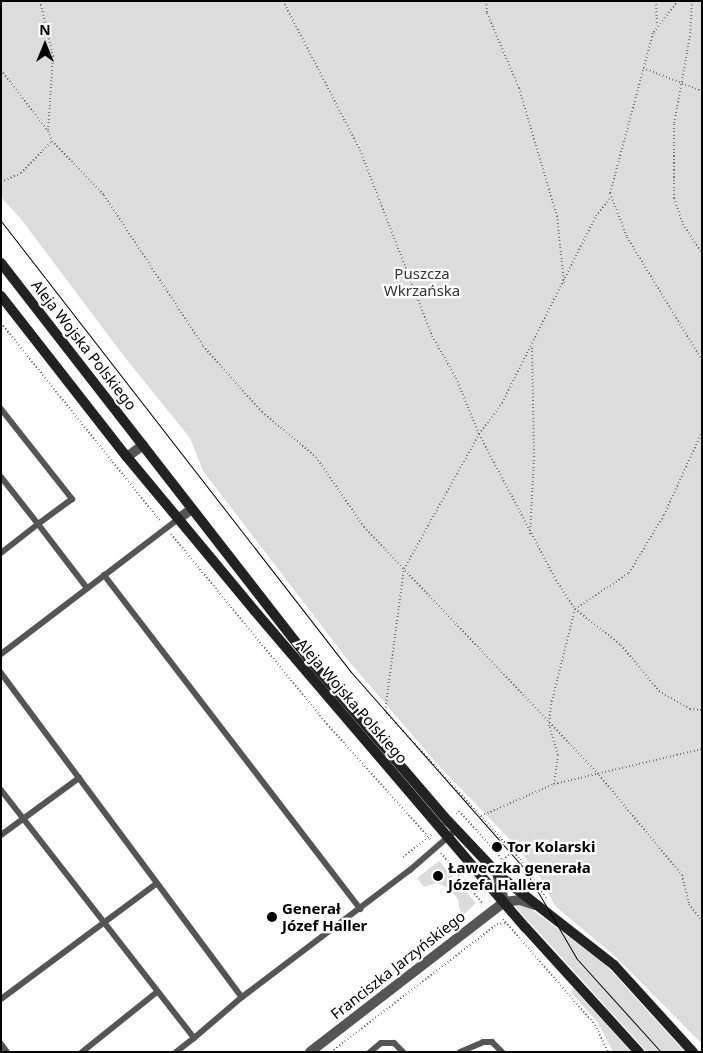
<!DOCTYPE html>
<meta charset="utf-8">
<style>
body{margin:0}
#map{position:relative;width:703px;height:1053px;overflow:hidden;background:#fff;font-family:"Noto Sans",sans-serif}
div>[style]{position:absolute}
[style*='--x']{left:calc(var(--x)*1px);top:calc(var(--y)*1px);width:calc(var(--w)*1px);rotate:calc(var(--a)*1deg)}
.green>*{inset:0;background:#dcdcdc}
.path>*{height:2px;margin-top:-1px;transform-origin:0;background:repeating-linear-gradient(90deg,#777 0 1px,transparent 0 3.5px)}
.lane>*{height:6px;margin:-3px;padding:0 3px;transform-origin:3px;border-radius:3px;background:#555}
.street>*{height:10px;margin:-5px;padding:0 5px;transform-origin:5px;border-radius:5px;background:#555}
.secondary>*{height:10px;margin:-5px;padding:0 5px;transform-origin:5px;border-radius:5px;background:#222}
.tram>*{height:1px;margin:-0.5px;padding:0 0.5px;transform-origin:0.5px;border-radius:0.5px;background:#000}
.dots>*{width:14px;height:14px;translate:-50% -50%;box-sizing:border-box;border:2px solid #fff;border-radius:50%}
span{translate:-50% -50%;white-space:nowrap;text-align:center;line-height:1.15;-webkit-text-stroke:4.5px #fff;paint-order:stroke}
.park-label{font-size:15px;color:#333}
.street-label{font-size:15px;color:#000}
.poi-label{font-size:15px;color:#000;font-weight:700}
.left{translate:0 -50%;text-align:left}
.frame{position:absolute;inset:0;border:2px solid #000;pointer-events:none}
.north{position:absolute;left:20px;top:20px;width:50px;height:50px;-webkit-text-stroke:4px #fff;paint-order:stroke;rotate:0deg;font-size:14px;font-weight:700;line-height:20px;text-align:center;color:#000}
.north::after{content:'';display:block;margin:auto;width:18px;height:22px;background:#000;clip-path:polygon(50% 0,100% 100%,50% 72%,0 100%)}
</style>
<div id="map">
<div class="green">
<div style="clip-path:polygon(1px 1px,702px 1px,702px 1044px,616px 957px,555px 906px,540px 877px,518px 848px,439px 766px,347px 659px,203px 471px,190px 438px,123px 355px,21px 219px,1px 197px)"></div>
<div style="clip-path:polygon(439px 861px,476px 903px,461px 917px,458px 899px,448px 888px,437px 883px,424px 887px,417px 878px)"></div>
<div style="clip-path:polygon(523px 903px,604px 963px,685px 1052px,647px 1052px,516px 907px)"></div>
<div style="clip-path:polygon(573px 988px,608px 1026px,631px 1052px,613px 1052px,598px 1023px,571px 992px)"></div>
</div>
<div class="path">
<div style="--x:40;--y:1;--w:57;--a:76.7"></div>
<div style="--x:53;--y:56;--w:75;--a:93.8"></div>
<div style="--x:283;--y:1;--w:168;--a:62.7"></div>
<div style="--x:360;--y:150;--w:199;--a:68.8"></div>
<div style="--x:432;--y:336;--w:48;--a:60.3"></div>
<div style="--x:456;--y:378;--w:61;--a:67.7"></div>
<div style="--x:479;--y:434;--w:165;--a:62.2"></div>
<div style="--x:556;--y:580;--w:35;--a:57"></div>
<div style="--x:575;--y:609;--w:58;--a:38"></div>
<div style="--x:621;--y:645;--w:60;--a:50.4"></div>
<div style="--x:659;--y:691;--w:36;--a:30"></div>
<div style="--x:690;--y:709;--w:12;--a:5"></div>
<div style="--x:486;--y:1;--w:12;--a:85"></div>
<div style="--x:487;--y:13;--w:82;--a:66.9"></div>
<div style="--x:519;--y:88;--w:134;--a:73.5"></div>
<div style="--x:557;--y:216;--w:67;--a:84"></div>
<div style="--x:656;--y:1;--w:24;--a:88"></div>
<div style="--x:678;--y:1;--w:41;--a:128"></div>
<div style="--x:653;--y:33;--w:166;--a:105"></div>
<div style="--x:610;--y:193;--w:47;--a:68.9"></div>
<div style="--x:627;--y:237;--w:144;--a:58.6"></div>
<div style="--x:692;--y:1;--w:35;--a:93"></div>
<div style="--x:690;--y:36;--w:89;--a:100.3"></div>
<div style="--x:674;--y:124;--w:74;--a:90"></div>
<div style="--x:674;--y:198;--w:28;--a:71"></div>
<div style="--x:683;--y:224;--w:35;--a:57"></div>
<div style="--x:643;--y:68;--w:63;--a:21.3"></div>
<div style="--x:1;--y:70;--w:77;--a:52.4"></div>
<div style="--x:48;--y:131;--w:11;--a:68"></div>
<div style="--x:52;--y:141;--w:75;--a:46.1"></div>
<div style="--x:104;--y:195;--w:181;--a:56.7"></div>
<div style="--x:203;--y:346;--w:89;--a:48.2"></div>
<div style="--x:262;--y:412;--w:70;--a:39.8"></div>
<div style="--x:316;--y:457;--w:85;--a:55.6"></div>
<div style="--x:364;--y:527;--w:342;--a:46.5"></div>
<div style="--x:599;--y:775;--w:130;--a:50.3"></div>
<div style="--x:682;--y:875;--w:30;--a:76"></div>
<div style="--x:689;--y:904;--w:21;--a:53"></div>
<div style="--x:1;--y:182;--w:22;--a:-24"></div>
<div style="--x:21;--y:173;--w:43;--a:-45.9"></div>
<div style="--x:1;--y:323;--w:254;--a:51.2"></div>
<div style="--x:171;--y:534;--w:246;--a:50.6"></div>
<div style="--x:327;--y:724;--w:157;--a:48.1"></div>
<div style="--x:530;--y:534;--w:77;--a:-87"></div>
<div style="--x:534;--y:457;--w:110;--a:-91"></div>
<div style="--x:554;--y:784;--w:29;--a:-82"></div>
<div style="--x:558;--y:755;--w:30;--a:-107"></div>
<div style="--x:549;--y:726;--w:21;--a:-85"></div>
<div style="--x:551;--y:705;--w:99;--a:-76"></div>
<div style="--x:575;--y:609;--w:65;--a:-33.7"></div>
<div style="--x:629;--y:573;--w:68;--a:-58.9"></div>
<div style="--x:664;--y:515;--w:91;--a:-65.4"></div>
<div style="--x:456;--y:814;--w:4;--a:-45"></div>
<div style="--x:459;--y:811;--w:66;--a:48.1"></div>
<div style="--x:503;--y:860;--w:13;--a:-42"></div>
<div style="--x:481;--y:816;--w:80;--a:-23.7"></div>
<div style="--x:554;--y:784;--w:152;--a:-13.3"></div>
<div style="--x:441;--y:853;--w:65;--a:50.6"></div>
<div style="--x:403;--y:857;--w:37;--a:-38"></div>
<div style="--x:546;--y:898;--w:48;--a:-124"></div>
<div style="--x:519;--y:858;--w:199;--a:-132.4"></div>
<div style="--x:385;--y:711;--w:143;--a:-82.4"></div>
<div style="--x:404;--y:569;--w:154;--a:-60.9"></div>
<div style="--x:479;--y:434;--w:39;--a:-53"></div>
<div style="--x:502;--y:403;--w:209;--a:-63.3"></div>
<div style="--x:596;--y:216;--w:23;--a:-52"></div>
<div style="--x:503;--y:919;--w:140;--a:49"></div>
<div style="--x:595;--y:1025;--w:30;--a:64"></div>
<div style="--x:331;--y:1052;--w:210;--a:-37.6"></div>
<div style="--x:497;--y:924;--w:9;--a:-6"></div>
</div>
<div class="lane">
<div style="--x:1;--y:409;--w:115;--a:51.7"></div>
<div style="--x:72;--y:499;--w:42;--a:143.7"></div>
<div style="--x:38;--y:524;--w:60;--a:-128.2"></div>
<div style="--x:1;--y:553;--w:47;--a:-38.1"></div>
<div style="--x:38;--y:524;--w:81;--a:52.6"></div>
<div style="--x:104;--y:575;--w:421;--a:52.5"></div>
<div style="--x:1;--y:654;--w:223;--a:-37.3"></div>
<div style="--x:1;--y:673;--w:404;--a:53.4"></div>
<div style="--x:1;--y:790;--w:314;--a:52.1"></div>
<div style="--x:194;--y:1038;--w:63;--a:-40.5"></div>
<div style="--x:242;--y:997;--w:211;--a:-37.1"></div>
<div style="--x:410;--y:870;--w:61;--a:-41"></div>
<div style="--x:1;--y:835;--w:97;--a:-36.2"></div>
<div style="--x:1;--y:999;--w:194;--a:-36.6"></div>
<div style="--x:1;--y:1044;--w:10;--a:53"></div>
<div style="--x:82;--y:1052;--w:96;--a:-38.7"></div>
<div style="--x:176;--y:1052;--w:23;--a:-38"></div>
<div style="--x:370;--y:1052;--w:14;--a:-39"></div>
<div style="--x:381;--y:1043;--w:13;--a:0"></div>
<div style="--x:394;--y:1043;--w:13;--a:45"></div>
<div style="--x:460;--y:1052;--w:25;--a:-23"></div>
<div style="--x:483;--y:1042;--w:9;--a:0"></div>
<div style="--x:492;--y:1042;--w:14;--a:45"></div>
</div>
<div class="street">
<div style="--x:127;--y:457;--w:20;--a:-37"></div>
<div style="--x:178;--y:519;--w:17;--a:-36"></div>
<div style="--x:497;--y:873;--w:30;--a:76"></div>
<div style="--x:310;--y:1052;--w:245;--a:-37.7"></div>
<div style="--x:504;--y:902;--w:16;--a:-7"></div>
<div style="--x:520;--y:900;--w:16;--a:18"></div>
</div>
<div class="secondary">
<div style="--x:1;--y:263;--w:502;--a:52.13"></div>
<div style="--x:309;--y:659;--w:213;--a:49.4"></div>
<div style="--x:448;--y:821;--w:77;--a:46.6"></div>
<div style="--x:501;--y:877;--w:143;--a:37.9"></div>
<div style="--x:614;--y:965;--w:118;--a:47.8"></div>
<div style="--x:1;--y:296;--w:204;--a:52"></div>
<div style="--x:127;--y:457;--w:199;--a:50.3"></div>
<div style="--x:254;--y:610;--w:418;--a:49.5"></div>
<div style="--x:526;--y:928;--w:168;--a:47.7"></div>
</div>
<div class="tram">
<div style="--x:1;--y:221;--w:571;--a:52.19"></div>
<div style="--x:351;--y:672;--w:261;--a:48.6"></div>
<div style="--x:524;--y:868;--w:105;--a:59.8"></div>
<div style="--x:577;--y:959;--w:125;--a:47.9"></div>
</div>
<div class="dots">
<div style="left:497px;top:847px;background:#000"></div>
<div style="left:438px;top:876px;background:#000"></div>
<div style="left:272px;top:917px;background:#000"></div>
</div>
<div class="park-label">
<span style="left:422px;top:282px">Puszcza<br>Wkrzańska</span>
</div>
<div class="street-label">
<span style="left:84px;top:345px;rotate:52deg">Aleja Wojska Polskiego</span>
<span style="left:352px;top:701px;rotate:49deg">Aleja Wojska Polskiego</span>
<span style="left:398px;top:965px;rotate:-38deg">Franciszka Jarzyńskiego</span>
</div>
<div class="poi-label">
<span class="left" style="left:507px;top:847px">Tor Kolarski</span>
<span class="left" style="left:448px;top:876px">Ławeczka generała<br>Józefa Hallera</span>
<span class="left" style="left:282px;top:917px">Generał<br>Józef Haller</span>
</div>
<div class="frame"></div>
<div class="north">N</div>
</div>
